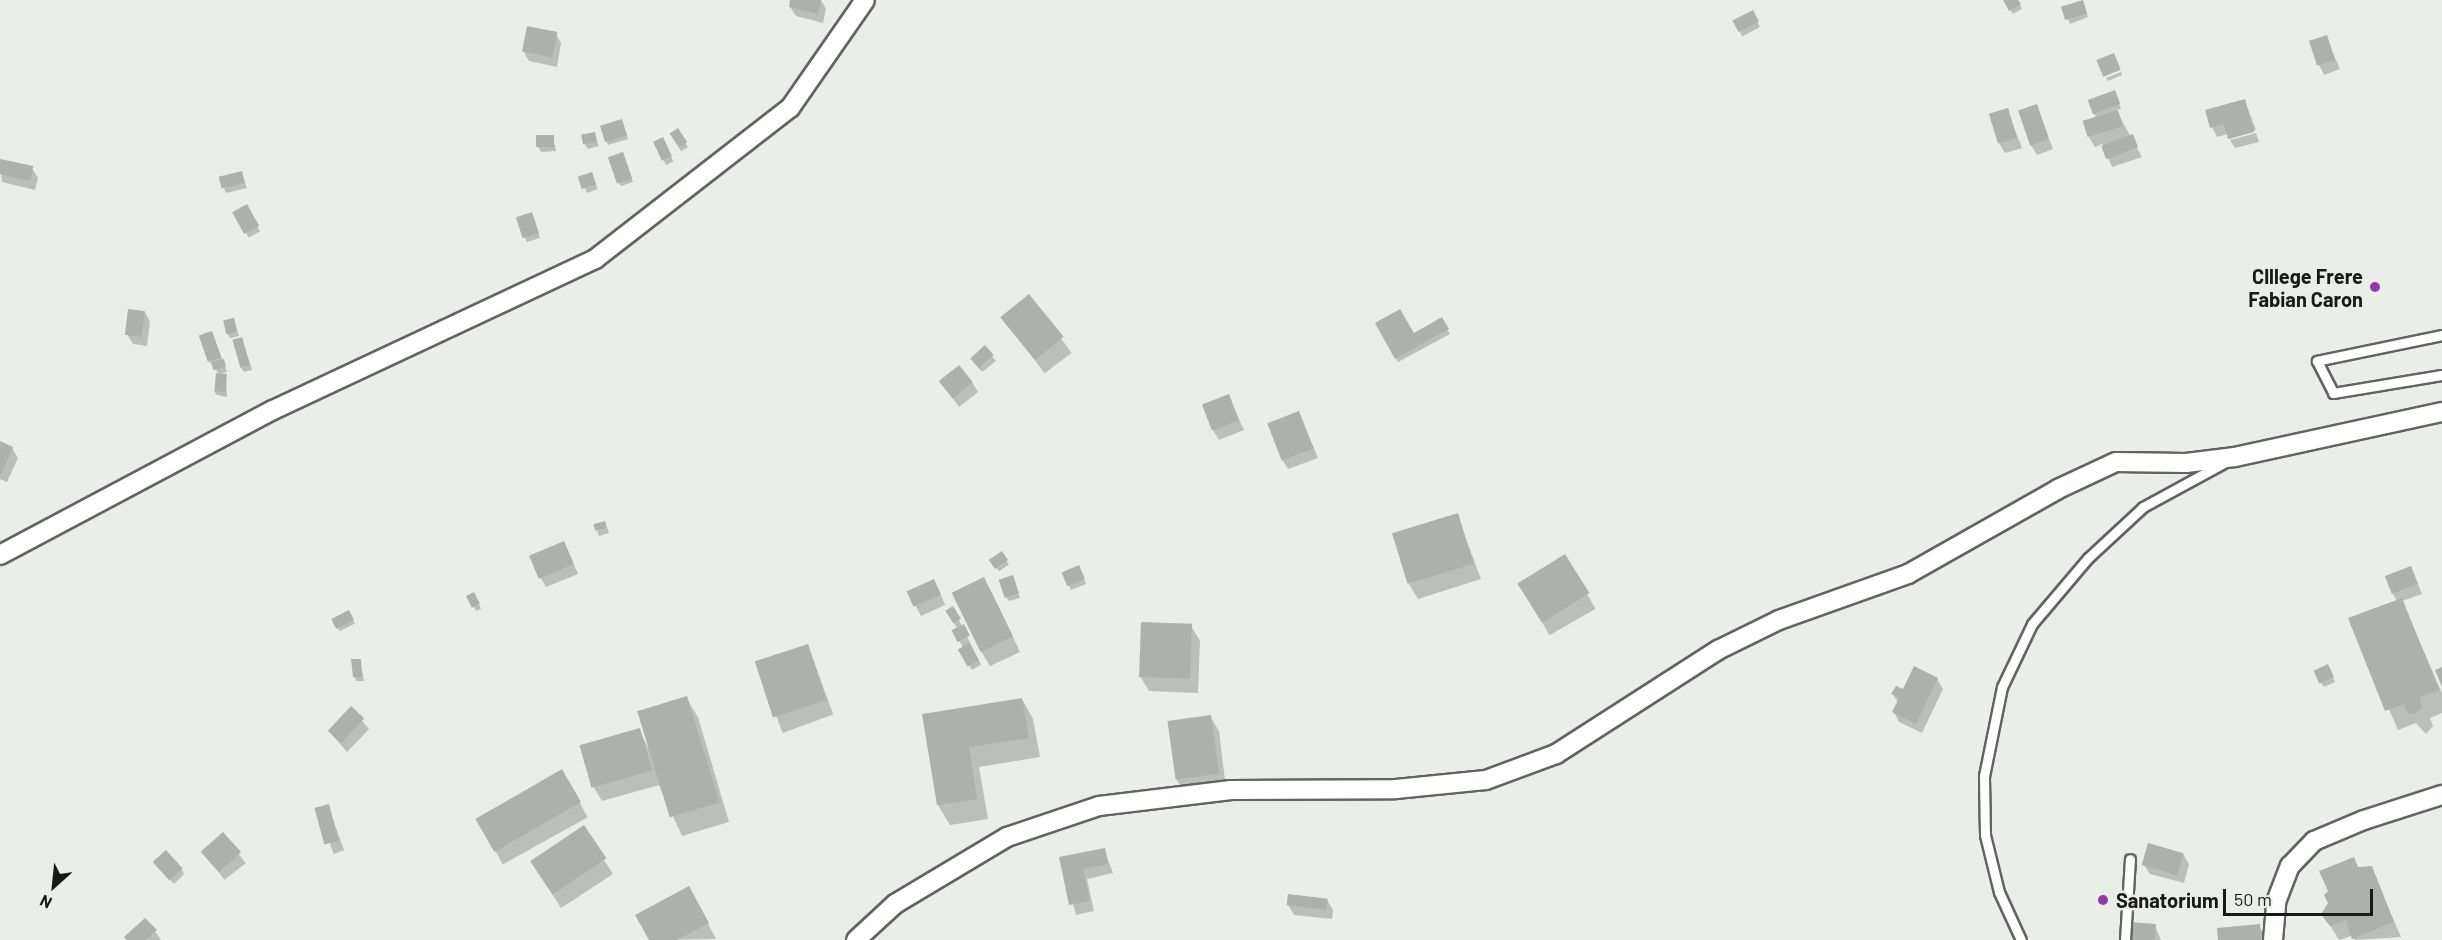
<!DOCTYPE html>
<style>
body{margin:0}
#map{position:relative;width:2442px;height:940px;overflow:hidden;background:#eaeee9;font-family:Barlow,sans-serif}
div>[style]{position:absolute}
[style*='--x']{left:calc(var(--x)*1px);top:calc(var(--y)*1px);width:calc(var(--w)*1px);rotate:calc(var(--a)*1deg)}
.shadow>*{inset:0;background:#0003;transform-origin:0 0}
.building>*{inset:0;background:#adb1ac;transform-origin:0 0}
.roads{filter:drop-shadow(2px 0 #616560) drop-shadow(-2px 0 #616560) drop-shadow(0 2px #616560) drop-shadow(0 -2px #616560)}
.lane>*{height:9px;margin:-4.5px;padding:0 4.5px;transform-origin:4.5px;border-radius:4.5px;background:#fff}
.street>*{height:18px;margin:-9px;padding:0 9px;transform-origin:9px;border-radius:9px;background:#fff}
.dots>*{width:16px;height:16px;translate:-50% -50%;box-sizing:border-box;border:3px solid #eaeee9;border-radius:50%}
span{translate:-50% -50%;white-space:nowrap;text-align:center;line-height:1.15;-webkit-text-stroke:5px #eaeee9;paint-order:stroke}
.poi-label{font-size:20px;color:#191a18;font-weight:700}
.right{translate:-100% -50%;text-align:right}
.left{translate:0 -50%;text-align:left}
.north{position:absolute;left:24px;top:856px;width:60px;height:60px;-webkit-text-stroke:4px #eaeee9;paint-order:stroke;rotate:207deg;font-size:16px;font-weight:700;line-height:24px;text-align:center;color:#191a18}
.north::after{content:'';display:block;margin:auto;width:21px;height:27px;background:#191a18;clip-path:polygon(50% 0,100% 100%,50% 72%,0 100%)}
.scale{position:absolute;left:2223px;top:889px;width:150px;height:27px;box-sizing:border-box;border:3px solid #191a18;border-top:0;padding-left:8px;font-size:18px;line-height:21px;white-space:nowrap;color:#191a18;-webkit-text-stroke:4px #eaeee9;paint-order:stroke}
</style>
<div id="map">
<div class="shadow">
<div style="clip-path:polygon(792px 0,821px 0,826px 9px,823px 23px,796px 16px,790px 7px)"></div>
<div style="clip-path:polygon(2004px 0,2017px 0,2022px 9px,2013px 14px)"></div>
<div style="clip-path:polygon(2084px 6px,2088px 17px,2070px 24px,2063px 8px)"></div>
<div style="left:1752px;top:12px;width:17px;height:20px;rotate:62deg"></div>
<div style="clip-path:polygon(556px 34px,561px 43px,557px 67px,529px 61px,524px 52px)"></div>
<div style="clip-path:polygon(2326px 37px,2340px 69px,2324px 75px,2319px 65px)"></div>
<div style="clip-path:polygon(2121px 72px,2122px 75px,2108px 81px,2106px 78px)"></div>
<div style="clip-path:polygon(2115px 91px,2121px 109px,2116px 110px,2142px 157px,2112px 167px,2102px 144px,2095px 147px,2089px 137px,2097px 119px,2093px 112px)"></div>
<div style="clip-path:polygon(2245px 101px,2256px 130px,2230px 139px,2228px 134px,2217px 137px,2212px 127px)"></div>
<div style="clip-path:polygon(2036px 106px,2053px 149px,2037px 155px,2031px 145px)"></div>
<div style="clip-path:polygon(2007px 110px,2022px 148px,2005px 153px,1999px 143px)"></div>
<div style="clip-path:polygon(622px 121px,628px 139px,608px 145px,606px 140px)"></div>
<div style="left:678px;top:130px;width:20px;height:8px;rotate:60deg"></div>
<div style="clip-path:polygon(2256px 133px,2259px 142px,2235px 148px,2230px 140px)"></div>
<div style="clip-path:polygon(594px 134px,599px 146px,588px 149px,585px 145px)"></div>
<div style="clip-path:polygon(553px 136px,556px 151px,541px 152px,538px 147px)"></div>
<div style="left:662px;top:139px;width:25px;height:8px;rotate:63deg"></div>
<div style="clip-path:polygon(624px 158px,633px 182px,621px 186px,618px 182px)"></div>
<div style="clip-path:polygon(0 161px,32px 168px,38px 178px,35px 190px,2px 182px)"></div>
<div style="clip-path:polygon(241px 173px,247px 188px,226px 193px,224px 189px)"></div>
<div style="clip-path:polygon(580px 177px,593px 178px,598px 189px,587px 193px)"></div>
<div style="left:246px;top:206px;width:29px;height:13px;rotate:61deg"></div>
<div style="clip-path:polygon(534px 218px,540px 238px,527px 242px,525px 238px)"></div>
<div style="left:1029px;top:296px;width:71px;height:34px;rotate:53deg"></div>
<div style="clip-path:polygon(145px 312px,150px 322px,147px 346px,133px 344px,127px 334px)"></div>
<div style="clip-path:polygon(234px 319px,239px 336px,230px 338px,227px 333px)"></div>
<div style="clip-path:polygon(1441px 319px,1450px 334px,1398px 362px,1377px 324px,1413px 335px)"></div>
<div style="clip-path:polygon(212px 332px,227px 372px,219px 374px,209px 361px,200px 336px)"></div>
<div style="clip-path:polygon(242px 339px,252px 370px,244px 372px,241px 368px)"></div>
<div style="clip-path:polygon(985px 347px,996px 361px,982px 372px,974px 363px)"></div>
<div style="clip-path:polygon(226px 376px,227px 397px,217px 395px,214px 391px)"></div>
<div style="clip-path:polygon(940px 381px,972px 382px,978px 392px,959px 407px)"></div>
<div style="clip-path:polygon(1228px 396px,1244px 430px,1219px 440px,1213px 430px)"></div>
<div style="clip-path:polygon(1299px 413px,1318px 458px,1288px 469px,1282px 459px)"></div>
<div style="clip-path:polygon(0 443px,12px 448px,18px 458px,7px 482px,0 479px)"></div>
<div style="clip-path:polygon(1457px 515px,1481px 579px,1418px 599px,1409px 584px)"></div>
<div style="clip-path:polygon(607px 527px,609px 533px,599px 536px,597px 531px)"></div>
<div style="clip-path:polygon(564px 542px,578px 574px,546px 587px,540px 577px)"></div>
<div style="left:1001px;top:553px;width:14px;height:12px;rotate:56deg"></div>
<div style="left:1565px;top:556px;width:61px;height:53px;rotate:60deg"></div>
<div style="clip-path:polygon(2411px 567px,2422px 594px,2402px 601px,2442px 693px,2442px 713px,2430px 718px,2433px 726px,2426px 734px,2416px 723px,2398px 730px,2350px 619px,2397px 601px,2392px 593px)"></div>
<div style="clip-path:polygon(1081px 572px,1086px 584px,1071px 590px,1069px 586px)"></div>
<div style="clip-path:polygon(1014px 582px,1020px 598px,1009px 601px,1006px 597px)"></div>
<div style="clip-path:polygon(939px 591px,945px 605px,921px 616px,909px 593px)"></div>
<div style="clip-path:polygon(992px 593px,1020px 652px,990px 666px,981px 651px)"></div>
<div style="clip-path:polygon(474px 594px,481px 609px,476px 611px,468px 597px)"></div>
<div style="clip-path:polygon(953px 608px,981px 665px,972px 670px,960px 650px,964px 649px,954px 632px,958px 630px,947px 611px)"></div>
<div style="left:349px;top:612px;width:13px;height:17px;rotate:63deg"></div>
<div style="clip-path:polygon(1191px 626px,1200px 641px,1198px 693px,1149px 691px,1140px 676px)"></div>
<div style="left:808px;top:645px;width:74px;height:54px;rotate:70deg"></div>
<div style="clip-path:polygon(360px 660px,364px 681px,357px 681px,354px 677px)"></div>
<div style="clip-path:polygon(2330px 670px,2335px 682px,2324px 687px,2321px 683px)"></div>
<div style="clip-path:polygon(1937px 679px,1943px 689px,1922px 733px,1899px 722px,1894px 712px,1898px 703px,1893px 694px)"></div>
<div style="clip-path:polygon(686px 698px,698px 717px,729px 822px,682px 836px,649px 763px,659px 785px,602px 801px,593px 786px,639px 730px,648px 747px)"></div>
<div style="clip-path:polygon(1022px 699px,1033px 719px,1040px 757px,979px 767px,988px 819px,950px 825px,938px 805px,923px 715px)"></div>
<div style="clip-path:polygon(351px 708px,369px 729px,347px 752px,329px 731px)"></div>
<div style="clip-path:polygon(1210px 716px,1219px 731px,1226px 788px,1184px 793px,1176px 778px)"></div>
<div style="left:562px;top:771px;width:53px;height:97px;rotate:61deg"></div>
<div style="left:328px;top:806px;width:47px;height:11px;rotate:70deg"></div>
<div style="clip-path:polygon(583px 827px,613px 874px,561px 908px,540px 875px)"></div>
<div style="left:223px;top:834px;width:37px;height:27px;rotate:52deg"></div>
<div style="clip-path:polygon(1104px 849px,1113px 873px,1087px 879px,1094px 911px,1076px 915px,1061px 858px)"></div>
<div style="clip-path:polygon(2183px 854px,2189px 864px,2184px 883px,2150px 874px,2144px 865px)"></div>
<div style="clip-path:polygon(155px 863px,182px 870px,184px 874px,174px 884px)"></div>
<div style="clip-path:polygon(2371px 868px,2401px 937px,2355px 940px,2351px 936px,2339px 940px,2323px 914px,2359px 869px)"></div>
<div style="clip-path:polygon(1327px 900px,1333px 910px,1332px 919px,1294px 915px,1288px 905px)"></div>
<div style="clip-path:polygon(697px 903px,716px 939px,650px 940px)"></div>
<div style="clip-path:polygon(2155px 926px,2161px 940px,2129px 940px)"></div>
<div style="clip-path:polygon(2259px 926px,2267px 940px,2219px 940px)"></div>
<div style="clip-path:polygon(155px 931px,161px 940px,128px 940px)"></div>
</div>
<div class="building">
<div style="clip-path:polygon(790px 0,821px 0,818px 14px,789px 7px)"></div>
<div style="clip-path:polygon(2003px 0,2018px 0,2021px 4px,2009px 11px)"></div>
<div style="left:2083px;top:0;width:14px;height:23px;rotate:73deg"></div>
<div style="left:1753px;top:10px;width:13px;height:23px;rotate:63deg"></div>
<div style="left:527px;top:26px;width:31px;height:26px;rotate:11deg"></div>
<div style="left:2327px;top:35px;width:26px;height:19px;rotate:72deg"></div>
<div style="left:2114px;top:53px;width:18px;height:19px;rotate:68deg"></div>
<div style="left:2115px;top:90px;width:15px;height:29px;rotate:70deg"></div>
<div style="clip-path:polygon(2245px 99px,2254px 132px,2228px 139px,2224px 124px,2210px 128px,2205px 110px)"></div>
<div style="left:2037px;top:104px;width:37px;height:20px;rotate:71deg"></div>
<div style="left:2008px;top:108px;width:31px;height:20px;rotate:73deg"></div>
<div style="left:2118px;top:110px;width:17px;height:37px;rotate:73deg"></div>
<div style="left:622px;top:119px;width:17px;height:23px;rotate:73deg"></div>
<div style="left:678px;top:128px;width:17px;height:10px;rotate:57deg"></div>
<div style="left:595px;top:132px;width:10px;height:14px;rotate:79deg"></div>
<div style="left:2133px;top:134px;width:14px;height:34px;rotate:69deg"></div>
<div style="left:554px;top:135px;width:12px;height:18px;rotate:90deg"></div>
<div style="left:663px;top:137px;width:21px;height:11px;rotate:65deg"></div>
<div style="left:623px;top:152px;width:28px;height:16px;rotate:71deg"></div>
<div style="left:0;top:159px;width:34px;height:15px;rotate:12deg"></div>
<div style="left:242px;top:171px;width:12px;height:24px;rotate:76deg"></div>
<div style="left:592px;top:172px;width:13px;height:15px;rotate:72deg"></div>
<div style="left:247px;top:204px;width:25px;height:17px;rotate:61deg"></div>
<div style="left:532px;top:212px;width:22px;height:17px;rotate:72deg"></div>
<div style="left:1029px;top:294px;width:55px;height:37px;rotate:51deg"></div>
<div style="left:128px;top:309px;width:17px;height:26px;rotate:7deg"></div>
<div style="clip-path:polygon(1400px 309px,1414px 333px,1442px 317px,1449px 329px,1395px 359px,1375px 323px)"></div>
<div style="left:234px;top:318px;width:14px;height:11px;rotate:78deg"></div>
<div style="left:212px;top:331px;width:28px;height:14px;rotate:71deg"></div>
<div style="left:242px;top:337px;width:29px;height:10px;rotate:74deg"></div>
<div style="left:985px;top:345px;width:13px;height:20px;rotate:48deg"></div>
<div style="left:224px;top:359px;width:8px;height:13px;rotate:76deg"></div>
<div style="left:959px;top:365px;width:22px;height:26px;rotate:51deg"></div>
<div style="left:216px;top:373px;width:11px;height:18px;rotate:5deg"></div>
<div style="left:1229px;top:394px;width:28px;height:29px;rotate:69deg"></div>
<div style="left:1299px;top:411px;width:40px;height:34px;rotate:69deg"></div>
<div style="clip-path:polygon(0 441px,13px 447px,0 476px)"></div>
<div style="left:1458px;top:513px;width:53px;height:69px;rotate:73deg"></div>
<div style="left:605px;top:521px;width:7px;height:12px;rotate:74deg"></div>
<div style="left:564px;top:541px;width:25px;height:38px;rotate:67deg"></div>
<div style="left:1002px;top:551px;width:11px;height:16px;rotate:56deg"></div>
<div style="left:1565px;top:554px;width:46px;height:56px;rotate:58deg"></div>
<div style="left:1079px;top:565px;width:15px;height:19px;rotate:67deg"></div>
<div style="left:2411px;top:566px;width:19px;height:28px;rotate:69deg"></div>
<div style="left:1013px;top:575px;width:19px;height:15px;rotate:72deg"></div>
<div style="left:984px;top:577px;width:66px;height:36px;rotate:64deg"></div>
<div style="left:934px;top:579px;width:17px;height:30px;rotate:66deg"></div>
<div style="left:474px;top:592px;width:13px;height:9px;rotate:63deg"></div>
<div style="clip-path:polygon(2402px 598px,2439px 690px,2420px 697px,2422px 708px,2414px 714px,2408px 713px,2404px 704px,2385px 711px,2348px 618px)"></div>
<div style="left:953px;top:606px;width:15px;height:9px;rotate:58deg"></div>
<div style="left:349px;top:610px;width:11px;height:20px;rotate:63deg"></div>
<div style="left:1141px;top:622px;width:51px;height:55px;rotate:2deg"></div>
<div style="left:964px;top:624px;width:13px;height:14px;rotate:63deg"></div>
<div style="left:969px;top:643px;width:20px;height:13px;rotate:60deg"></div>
<div style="left:808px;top:644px;width:59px;height:56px;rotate:72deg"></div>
<div style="clip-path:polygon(351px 659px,361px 659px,362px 677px,353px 677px)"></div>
<div style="left:2328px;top:664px;width:14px;height:16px;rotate:65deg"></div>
<div style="clip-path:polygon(1914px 666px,1938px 678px,1916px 724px,1892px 712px,1899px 698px,1891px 694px,1896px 686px,1903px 689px)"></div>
<div style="clip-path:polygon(2442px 667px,2442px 687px,2435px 670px)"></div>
<div style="left:687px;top:696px;width:111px;height:52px;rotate:73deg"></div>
<div style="clip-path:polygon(1022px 698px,1029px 738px,969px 747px,977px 799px,937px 805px,922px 714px)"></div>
<div style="left:351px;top:706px;width:18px;height:34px;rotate:43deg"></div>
<div style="left:1211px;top:715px;width:59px;height:44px;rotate:82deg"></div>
<div style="left:640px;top:728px;width:44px;height:63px;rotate:74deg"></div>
<div style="left:562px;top:769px;width:38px;height:100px;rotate:60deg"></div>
<div style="left:329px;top:804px;width:38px;height:15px;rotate:75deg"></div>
<div style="left:584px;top:825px;width:40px;height:65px;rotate:56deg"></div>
<div style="left:223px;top:832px;width:27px;height:30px;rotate:48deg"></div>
<div style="left:2148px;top:843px;width:37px;height:23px;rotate:16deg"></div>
<div style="clip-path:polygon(1105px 848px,1108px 864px,1083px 869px,1090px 901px,1069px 905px,1059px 857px)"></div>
<div style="left:166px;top:850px;width:25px;height:18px;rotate:48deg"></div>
<div style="clip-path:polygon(2354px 857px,2358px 867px,2372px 866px,2394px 922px,2352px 939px,2346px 920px,2330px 926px,2321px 914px,2328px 903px,2324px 895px,2328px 891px,2319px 871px)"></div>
<div style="clip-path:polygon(689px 886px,709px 923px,677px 940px,649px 940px,635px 915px)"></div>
<div style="left:1288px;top:894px;width:40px;height:11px;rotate:7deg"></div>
<div style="clip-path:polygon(145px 918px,157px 930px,145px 940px,127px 940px,124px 937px)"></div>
<div style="left:2129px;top:922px;width:27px;height:18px;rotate:4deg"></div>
<div style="clip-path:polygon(2260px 924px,2261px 940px,2218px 940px,2217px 928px)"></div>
</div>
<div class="roads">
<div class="lane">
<div style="--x:2442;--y:335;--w:128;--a:168.3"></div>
<div style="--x:2317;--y:361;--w:36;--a:63"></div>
<div style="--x:2333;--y:393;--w:110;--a:-9.4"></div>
<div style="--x:2021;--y:940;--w:53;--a:-114.6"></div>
<div style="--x:1999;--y:892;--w:59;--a:-103.8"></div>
<div style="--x:1985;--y:835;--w:59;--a:-91"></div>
<div style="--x:1984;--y:776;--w:91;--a:-78.6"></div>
<div style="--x:2002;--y:687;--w:70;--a:-64.5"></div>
<div style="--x:2032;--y:624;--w:87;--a:-49.7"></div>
<div style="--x:2088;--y:558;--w:75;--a:-42.8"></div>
<div style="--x:2143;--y:507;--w:90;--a:-28.6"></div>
<div style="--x:2125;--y:940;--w:81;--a:-86.5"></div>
</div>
<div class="street">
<div style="--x:0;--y:555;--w:309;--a:-28"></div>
<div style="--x:273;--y:410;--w:356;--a:-25.1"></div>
<div style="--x:595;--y:259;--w:247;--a:-37.8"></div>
<div style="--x:790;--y:108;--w:131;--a:-55.2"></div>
<div style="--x:856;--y:940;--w:53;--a:-42.7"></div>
<div style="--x:895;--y:904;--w:131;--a:-30.9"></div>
<div style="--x:1007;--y:837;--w:97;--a:-18.6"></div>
<div style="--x:1099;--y:806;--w:133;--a:-6.9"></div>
<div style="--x:1231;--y:790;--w:165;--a:-0.3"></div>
<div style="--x:1396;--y:789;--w:90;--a:-5.7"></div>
<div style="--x:1486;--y:780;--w:75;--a:-20.4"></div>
<div style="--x:1556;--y:754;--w:193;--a:-32.7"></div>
<div style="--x:1718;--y:650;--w:68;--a:-26.2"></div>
<div style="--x:1779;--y:620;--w:137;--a:-19.6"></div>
<div style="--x:1908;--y:574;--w:172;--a:-29.5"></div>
<div style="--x:2058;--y:489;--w:64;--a:-25"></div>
<div style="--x:2116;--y:462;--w:70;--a:0.8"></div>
<div style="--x:2186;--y:463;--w:49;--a:-7"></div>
<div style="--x:2235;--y:457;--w:212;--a:-12.3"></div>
<div style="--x:2273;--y:940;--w:38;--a:-85"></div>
<div style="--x:2276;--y:902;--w:39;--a:-69"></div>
<div style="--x:2290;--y:866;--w:35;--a:-46"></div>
<div style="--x:2314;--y:841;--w:54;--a:-22.8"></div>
<div style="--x:2364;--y:820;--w:82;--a:-17.8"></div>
</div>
</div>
<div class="dots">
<div style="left:2375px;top:287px;background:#903aa7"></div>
<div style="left:2103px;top:900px;background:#903aa7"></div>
</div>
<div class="poi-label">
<span class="right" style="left:2363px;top:288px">Clllege Frere<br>Fabian Caron</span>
<span class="left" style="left:2116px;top:900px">Sanatorium</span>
</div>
<div class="north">N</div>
<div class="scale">50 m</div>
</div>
